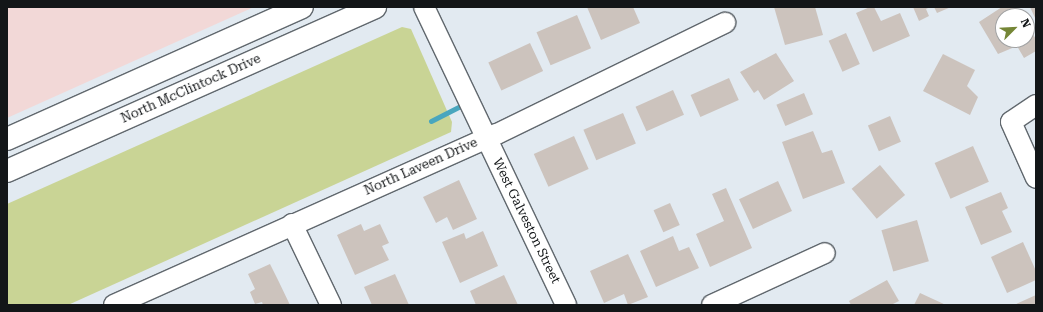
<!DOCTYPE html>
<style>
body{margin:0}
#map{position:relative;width:1043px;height:312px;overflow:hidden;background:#e2eaf1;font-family:"Roboto Serif",serif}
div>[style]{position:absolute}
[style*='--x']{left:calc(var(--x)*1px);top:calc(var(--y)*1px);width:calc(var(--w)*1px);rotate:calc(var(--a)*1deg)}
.commercial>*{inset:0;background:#f2d8d7}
.green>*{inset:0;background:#c9d495}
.stream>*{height:5px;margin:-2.5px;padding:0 2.5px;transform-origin:2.5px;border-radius:2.5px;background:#49a6be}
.building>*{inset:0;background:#ccc3bd;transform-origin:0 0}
.roads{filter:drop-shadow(1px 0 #61686e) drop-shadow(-1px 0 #61686e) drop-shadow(0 1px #61686e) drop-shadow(0 -1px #61686e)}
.street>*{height:20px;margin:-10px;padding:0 10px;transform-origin:10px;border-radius:10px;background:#fff}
.secondary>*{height:22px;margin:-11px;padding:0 11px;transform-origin:11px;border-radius:11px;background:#fff}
span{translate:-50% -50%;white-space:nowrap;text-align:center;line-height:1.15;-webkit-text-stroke:3px #fff;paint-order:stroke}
.street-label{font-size:13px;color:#131618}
.frame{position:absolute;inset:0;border:8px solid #131618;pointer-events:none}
.north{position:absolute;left:995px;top:8px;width:40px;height:40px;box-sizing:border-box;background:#fff;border:1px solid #a1a2a3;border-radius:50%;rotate:66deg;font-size:11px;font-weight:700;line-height:16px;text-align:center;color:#131618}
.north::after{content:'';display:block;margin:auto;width:14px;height:18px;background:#758636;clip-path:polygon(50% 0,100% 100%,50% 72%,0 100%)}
</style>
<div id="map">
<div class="commercial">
<div style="clip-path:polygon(7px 7px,254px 7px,7px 118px)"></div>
</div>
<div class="green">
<div style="clip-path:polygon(402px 27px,411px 29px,452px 122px,451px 132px,68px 305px,7px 305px,7px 204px)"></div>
</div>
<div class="stream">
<div style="--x:431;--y:121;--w:39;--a:-27"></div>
</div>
<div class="building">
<div style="clip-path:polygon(587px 7px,633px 7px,640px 23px,601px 40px)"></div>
<div style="clip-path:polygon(774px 7px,815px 7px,823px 35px,785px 45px)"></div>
<div style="clip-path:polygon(870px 7px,874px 7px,881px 21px,900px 13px,910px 36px,873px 52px,856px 13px)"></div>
<div style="clip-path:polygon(913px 7px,930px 7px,926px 9px,929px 16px,919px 21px)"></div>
<div style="clip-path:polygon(934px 7px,951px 7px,937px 13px)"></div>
<div style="clip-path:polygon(1002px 7px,1016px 7px,1022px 16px,1003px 16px,1003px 40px,1027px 40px,1027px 25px,1036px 39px,1036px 51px,1024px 58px,1017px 46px,998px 54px,979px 22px)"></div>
<div style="clip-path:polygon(1030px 7px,1036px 7px,1036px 20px)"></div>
<div style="left:577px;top:15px;width:36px;height:44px;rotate:67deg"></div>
<div style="left:846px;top:33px;width:34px;height:19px;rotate:66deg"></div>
<div style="left:530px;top:43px;width:31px;height:46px;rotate:65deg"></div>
<div style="clip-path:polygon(776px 53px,794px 81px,764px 100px,758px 90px,754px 93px,740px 72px)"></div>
<div style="clip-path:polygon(943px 54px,975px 70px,967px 86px,978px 97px,970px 115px,923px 91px)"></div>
<div style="left:729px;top:78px;width:24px;height:42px;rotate:66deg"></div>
<div style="left:673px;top:90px;width:27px;height:41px;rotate:66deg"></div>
<div style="left:804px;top:93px;width:23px;height:30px;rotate:67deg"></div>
<div style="left:623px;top:113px;width:33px;height:43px;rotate:67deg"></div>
<div style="left:890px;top:116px;width:28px;height:24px;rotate:67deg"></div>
<div style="clip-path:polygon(813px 131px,822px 153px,832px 150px,845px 183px,803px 199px,782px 142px)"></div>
<div style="left:574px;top:136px;width:36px;height:44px;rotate:66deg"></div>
<div style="left:973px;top:146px;width:39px;height:42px;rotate:66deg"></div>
<div style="left:880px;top:165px;width:39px;height:37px;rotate:50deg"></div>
<div style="clip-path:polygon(459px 180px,477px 219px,453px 230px,447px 217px,436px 223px,423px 197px)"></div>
<div style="left:778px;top:181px;width:33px;height:43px;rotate:65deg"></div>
<div style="clip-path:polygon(726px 188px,752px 248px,710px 267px,696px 234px,724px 221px,712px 194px)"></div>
<div style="clip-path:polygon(1001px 192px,1008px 208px,1002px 211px,1012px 232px,981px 245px,965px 207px)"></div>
<div style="left:670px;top:203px;width:24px;height:18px;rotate:66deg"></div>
<div style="left:917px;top:220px;width:43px;height:37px;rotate:74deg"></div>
<div style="clip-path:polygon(361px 224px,364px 231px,380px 224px,389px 243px,382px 246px,389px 260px,355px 275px,337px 235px)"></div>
<div style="clip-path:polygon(483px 231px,498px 266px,460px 283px,442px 242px,464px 233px,466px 239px)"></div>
<div style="clip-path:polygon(673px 236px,679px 251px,689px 247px,699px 268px,656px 287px,640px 251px)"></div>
<div style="clip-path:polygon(1023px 242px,1036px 271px,1036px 280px,1007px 293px,991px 257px)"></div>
<div style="clip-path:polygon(628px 254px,648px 297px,628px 305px,624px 294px,604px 303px,590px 271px)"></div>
<div style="clip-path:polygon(270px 264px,278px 280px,290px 305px,263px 305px,262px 302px,255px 304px,250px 292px,255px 289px,248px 274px)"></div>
<div style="clip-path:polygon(395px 274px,409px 305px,372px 305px,364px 287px)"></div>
<div style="clip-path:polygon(504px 275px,518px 305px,476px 305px,470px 291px)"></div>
<div style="clip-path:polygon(887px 280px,899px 301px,891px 305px,851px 305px,849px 301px)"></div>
<div style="clip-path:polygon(920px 293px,946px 305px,914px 305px)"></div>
<div style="clip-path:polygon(1036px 295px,1036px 305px,1014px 305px)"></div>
</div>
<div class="roads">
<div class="street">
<div style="--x:424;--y:7;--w:330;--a:64.5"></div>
<div style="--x:1036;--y:105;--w:30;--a:146"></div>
<div style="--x:1011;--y:122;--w:61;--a:65.9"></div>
<div style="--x:292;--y:224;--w:90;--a:64.3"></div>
<div style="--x:114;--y:305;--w:419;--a:-24.1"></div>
<div style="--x:497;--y:134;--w:254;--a:-26"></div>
<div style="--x:712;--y:305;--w:124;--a:-24.7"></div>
</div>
<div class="secondary">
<div style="--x:7;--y:139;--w:323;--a:-24.1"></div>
<div style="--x:7;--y:171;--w:403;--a:-24"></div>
</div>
</div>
<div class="street-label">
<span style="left:191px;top:89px;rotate:-24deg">North McClintock Drive</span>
<span style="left:421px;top:167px;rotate:-24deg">North Laveen Drive</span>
<span style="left:526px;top:221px;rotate:64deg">West Galveston Street</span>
</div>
<div class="frame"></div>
<div class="north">N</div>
</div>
